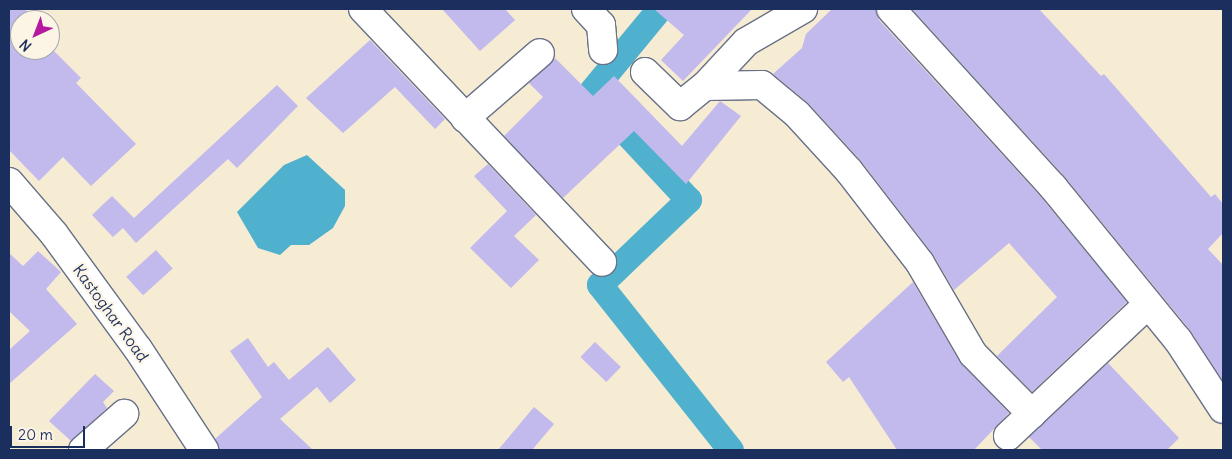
<!DOCTYPE html>
<style>
body{margin:0}
#map{position:relative;width:1232px;height:459px;overflow:hidden;background:#f6ebd3;font-family:Delius,sans-serif}
div>[style]{position:absolute}
[style*='--x']{left:calc(var(--x)*1px);top:calc(var(--y)*1px);width:calc(var(--w)*1px);rotate:calc(var(--a)*1deg)}
.water>*{inset:0;background:#4fb1ce}
.canal>*{height:26px;margin:-13px;padding:0 13px;transform-origin:13px;border-radius:13px;background:#4fb1ce}
.building>*{inset:0;background:#c2b9ec;transform-origin:0 0}
.roads{filter:drop-shadow(1px 0 #687187) drop-shadow(-1px 0 #687187) drop-shadow(0 1px #687187) drop-shadow(0 -1px #687187)}
.minor>*{height:28px;margin:-14px;padding:0 14px;transform-origin:14px;border-radius:14px;background:#fff}
span{translate:-50% -50%;white-space:nowrap;text-align:center;line-height:1.15;-webkit-text-stroke:4.5px #fcf5e5;paint-order:stroke}
.street-label{font-size:16px;color:#1b2f5e}
.frame{position:absolute;inset:0;border:10px solid #1b2f5e;pointer-events:none}
.north{position:absolute;left:10px;top:10px;width:50px;height:50px;box-sizing:border-box;background:#fcf5e5;border:1px solid #a2a6af;border-radius:50%;rotate:223deg;font-size:14px;font-weight:700;line-height:20px;text-align:center;color:#1b2f5e}
.north::after{content:'';display:block;margin:auto;width:18px;height:22px;background:#b5179e;clip-path:polygon(50% 0,100% 100%,50% 72%,0 100%)}
.scale{position:absolute;left:10px;top:426px;width:75px;height:22px;box-sizing:border-box;border:2px solid #1b2f5e;border-top:0;padding-left:6px;font-size:15px;line-height:18px;white-space:nowrap;color:#1b2f5e;-webkit-text-stroke:4px #fcf5e5;paint-order:stroke}
</style>
<div id="map">
<div class="water">
<div style="clip-path:polygon(307px 155px,345px 190px,345px 206px,333px 228px,309px 245px,291px 245px,280px 255px,258px 248px,237px 212px,284px 165px)"></div>
</div>
<div class="canal">
<div style="--x:660;--y:9;--w:110;--a:129.5"></div>
<div style="--x:590;--y:94;--w:145;--a:47"></div>
<div style="--x:689;--y:200;--w:123;--a:136.3"></div>
<div style="--x:600;--y:285;--w:211;--a:51.6"></div>
</div>
<div class="building">
<div style="clip-path:polygon(9px 9px,25px 9px,36px 20px,20px 20px,20px 50px,50px 47px,81px 78px,76px 83px,136px 144px,91px 186px,63px 157px,39px 181px,9px 150px)"></div>
<div style="clip-path:polygon(442px 9px,505px 9px,515px 20px,480px 51px)"></div>
<div style="clip-path:polygon(654px 9px,752px 9px,683px 81px,661px 60px,684px 35px)"></div>
<div style="clip-path:polygon(832px 9px,876px 9px,879px 20px,1041px 197px,1127px 302px,1032px 392px,997px 356px,1057px 297px,1009px 243px,954px 290px,932px 253px,861px 161px,808px 103px,773px 74px,802px 48px,806px 34px)"></div>
<div style="clip-path:polygon(912px 9px,1039px 9px,1101px 76px,1104px 74px,1211px 197px,1215px 194px,1223px 204px,1223px 233px,1208px 249px,1223px 265px,1223px 381px,1190px 330px,1065px 177px)"></div>
<div style="clip-path:polygon(370px 40px,445px 119px,435px 129px,395px 87px,343px 133px,306px 98px)"></div>
<div style="clip-path:polygon(555px 58px,593px 96px,614px 76px,682px 146px,720px 101px,741px 116px,686px 184px,634px 131px,563px 198px,504px 136px,543px 97px,529px 83px)"></div>
<div style="clip-path:polygon(277px 85px,298px 106px,237px 168px,228px 159px,136px 243px,123px 228px,113px 237px,92px 215px,112px 196px,134px 218px)"></div>
<div style="clip-path:polygon(488px 164px,536px 215px,514px 236px,539px 260px,511px 288px,470px 248px,507px 211px,474px 176px)"></div>
<div style="left:156px;top:250px;width:25px;height:40px;rotate:48deg"></div>
<div style="clip-path:polygon(38px 251px,61px 272px,46px 289px,77px 324px,9px 384px,9px 350px,30px 331px,9px 311px,9px 253px,23px 266px)"></div>
<div style="clip-path:polygon(913px 282px,960px 362px,1009px 413px,974px 450px,897px 450px,849px 377px,843px 382px,826px 362px)"></div>
<div style="clip-path:polygon(248px 338px,268px 367px,274px 362px,289px 380px,328px 347px,356px 380px,330px 403px,317px 387px,280px 419px,313px 450px,219px 450px,215px 439px,262px 397px,230px 351px)"></div>
<div style="left:595px;top:342px;width:36px;height:21px;rotate:44deg"></div>
<div style="clip-path:polygon(1108px 363px,1179px 438px,1167px 450px,1042px 450px,1029px 437px)"></div>
<div style="clip-path:polygon(95px 374px,114px 391px,103px 402px,107px 408px,71px 441px,49px 421px)"></div>
<div style="clip-path:polygon(534px 407px,554px 424px,532px 450px,498px 450px)"></div>
</div>
<div class="roads">
<div class="minor">
<div style="--x:363;--y:9;--w:348;--a:46.6"></div>
<div style="--x:586;--y:9;--w:22;--a:47"></div>
<div style="--x:601;--y:25;--w:25;--a:85"></div>
<div style="--x:891;--y:9;--w:241;--a:47.7"></div>
<div style="--x:1053;--y:187;--w:198;--a:50.8"></div>
<div style="--x:1178;--y:340;--w:82;--a:56.9"></div>
<div style="--x:645;--y:72;--w:49;--a:44.2"></div>
<div style="--x:680;--y:106;--w:32;--a:-39"></div>
<div style="--x:705;--y:86;--w:60;--a:-47"></div>
<div style="--x:746;--y:42;--w:66;--a:-30.1"></div>
<div style="--x:705;--y:86;--w:57;--a:-1"></div>
<div style="--x:762;--y:85;--w:45;--a:39.6"></div>
<div style="--x:797;--y:114;--w:77;--a:47.6"></div>
<div style="--x:849;--y:171;--w:116;--a:52.3"></div>
<div style="--x:920;--y:263;--w:105;--a:59.8"></div>
<div style="--x:973;--y:354;--w:84;--a:45.5"></div>
<div style="--x:465;--y:118;--w:99;--a:-40.9"></div>
<div style="--x:9;--y:182;--w:69;--a:49.1"></div>
<div style="--x:54;--y:234;--w:142;--a:53.9"></div>
<div style="--x:138;--y:349;--w:121;--a:56.8"></div>
<div style="--x:1008;--y:436;--w:192;--a:-43.3"></div>
<div style="--x:83;--y:450;--w:55;--a:-41.3"></div>
</div>
</div>
<div class="street-label">
<span style="left:111px;top:313px;rotate:54deg">Kastoghar Road</span>
</div>
<div class="frame"></div>
<div class="north">N</div>
<div class="scale">20 m</div>
</div>
